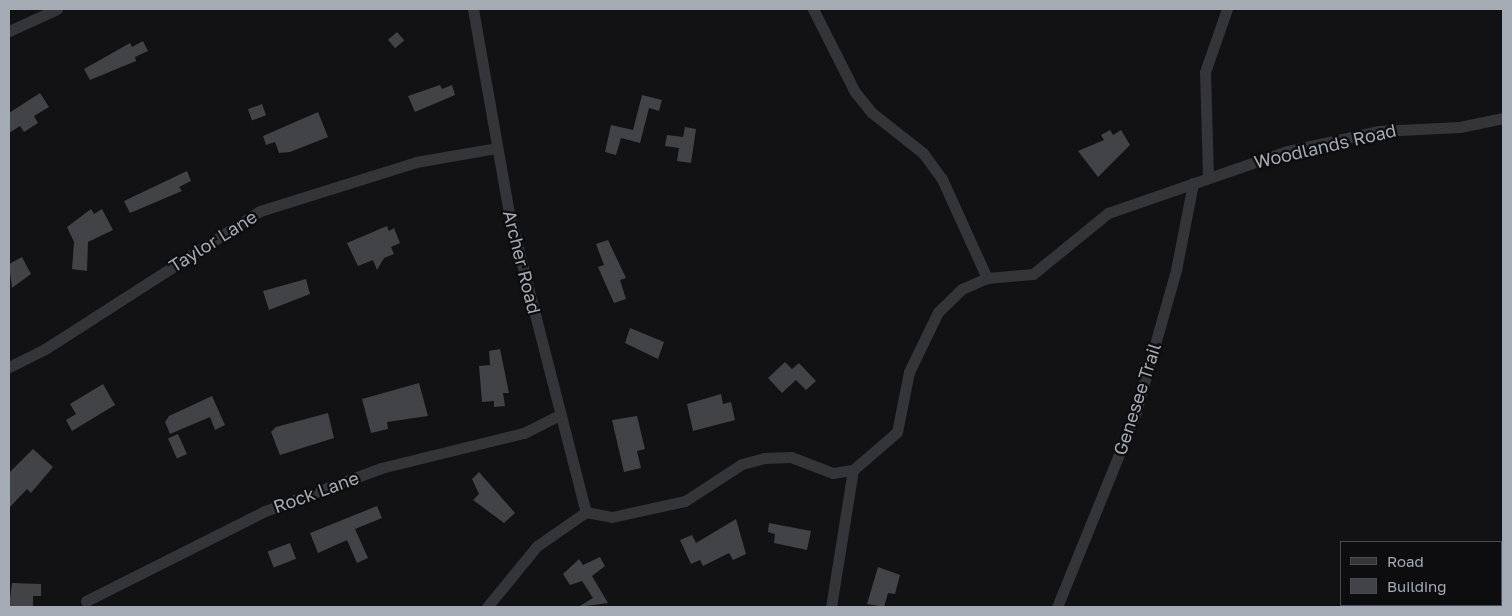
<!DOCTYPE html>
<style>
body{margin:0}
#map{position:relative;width:1512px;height:616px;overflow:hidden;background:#121214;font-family:"Golos Text",sans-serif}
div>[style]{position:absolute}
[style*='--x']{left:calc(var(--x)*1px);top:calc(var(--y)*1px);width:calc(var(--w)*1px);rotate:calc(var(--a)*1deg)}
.building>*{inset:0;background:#414347;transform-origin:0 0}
.minor>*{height:11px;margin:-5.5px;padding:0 5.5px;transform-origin:5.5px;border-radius:5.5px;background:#343539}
span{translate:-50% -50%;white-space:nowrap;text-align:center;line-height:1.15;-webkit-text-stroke:4.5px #0d0d0f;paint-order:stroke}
.street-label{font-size:18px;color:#a4abb4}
.frame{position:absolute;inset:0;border:10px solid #a4abb4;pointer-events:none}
.legend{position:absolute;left:1340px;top:541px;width:162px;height:65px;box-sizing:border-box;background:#0d0d0f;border:1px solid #494c51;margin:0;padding:6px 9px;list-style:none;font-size:15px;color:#a4abb4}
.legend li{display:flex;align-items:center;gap:10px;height:25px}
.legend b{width:25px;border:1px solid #494c51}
</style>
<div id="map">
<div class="building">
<div style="left:397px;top:32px;width:11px;height:12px;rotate:49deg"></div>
<div style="clip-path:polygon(143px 41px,148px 51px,135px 57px,136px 61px,90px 80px,84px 69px,130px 43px,132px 47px)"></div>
<div style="clip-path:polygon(440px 85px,442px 89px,452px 85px,455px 95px,415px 112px,408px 96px)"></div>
<div style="clip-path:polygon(40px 93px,49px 107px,34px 116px,38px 123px,24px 132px,20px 126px,9px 133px,9px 113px)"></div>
<div style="clip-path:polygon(642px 95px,662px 100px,659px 111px,649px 108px,640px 143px,621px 138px,616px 155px,605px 152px,611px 125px,633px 130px)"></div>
<div style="left:262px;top:104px;width:12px;height:15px;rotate:70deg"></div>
<div style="clip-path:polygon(318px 112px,328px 137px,290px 152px,279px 153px,275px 142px,266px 145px,263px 136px)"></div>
<div style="clip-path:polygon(685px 127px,696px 129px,691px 163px,677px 161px,679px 148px,665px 146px,667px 135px,683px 137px)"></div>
<div style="clip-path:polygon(1110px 130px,1113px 135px,1121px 130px,1130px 145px,1098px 177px,1078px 151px,1104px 140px,1101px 135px)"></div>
<div style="clip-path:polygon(187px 171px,191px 181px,179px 187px,182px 191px,130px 213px,124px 201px)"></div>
<div style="clip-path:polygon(91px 209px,94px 214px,102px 209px,113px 230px,88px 242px,87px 271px,72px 269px,74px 242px,67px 227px)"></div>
<div style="clip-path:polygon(387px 226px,389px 231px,394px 228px,400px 243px,391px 247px,394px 254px,384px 258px,377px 270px,373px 260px,358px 266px,347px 243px)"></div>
<div style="clip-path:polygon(608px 240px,626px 278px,620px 280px,626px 299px,614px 303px,598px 267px,604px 265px,596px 244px)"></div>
<div style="clip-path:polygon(22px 257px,31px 274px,12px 288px,9px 264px)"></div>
<div style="clip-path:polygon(306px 279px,310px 294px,269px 310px,263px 291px)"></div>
<div style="clip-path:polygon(630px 328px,664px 342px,658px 359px,625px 343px)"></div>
<div style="clip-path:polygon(500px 349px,509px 393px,503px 393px,505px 406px,494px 407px,494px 401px,482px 402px,479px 366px,490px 365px,489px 351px)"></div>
<div style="clip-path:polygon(785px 362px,792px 369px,799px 363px,816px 381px,806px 390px,796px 380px,782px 393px,768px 378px)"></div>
<div style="clip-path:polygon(419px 383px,428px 416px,387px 422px,388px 429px,371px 433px,362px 399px)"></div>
<div style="clip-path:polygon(103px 384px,115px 405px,72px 431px,66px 420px,76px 414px,70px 404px)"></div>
<div style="clip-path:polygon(721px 394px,723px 404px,731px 402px,735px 420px,693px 431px,687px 404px)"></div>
<div style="clip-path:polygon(212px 396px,225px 425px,215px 430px,210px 417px,170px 434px,165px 422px,169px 416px)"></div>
<div style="clip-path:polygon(328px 413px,334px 438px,280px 455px,271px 432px,276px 427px)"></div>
<div style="clip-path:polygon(637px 416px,645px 449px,637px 451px,641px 468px,624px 472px,612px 420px)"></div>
<div style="left:178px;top:434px;width:22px;height:11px;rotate:66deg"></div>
<div style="clip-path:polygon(33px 449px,53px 467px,31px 493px,27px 489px,9px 508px,10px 472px)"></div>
<div style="clip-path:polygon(479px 472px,515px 513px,504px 523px,473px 500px,479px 494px,472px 479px)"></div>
<div style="clip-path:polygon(377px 506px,382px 518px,355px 529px,368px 558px,357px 563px,347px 540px,318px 553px,310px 533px)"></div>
<div style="clip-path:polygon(736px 519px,746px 554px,733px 560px,729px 553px,703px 566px,700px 560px,691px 564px,680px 540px,692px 535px,696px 543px)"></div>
<div style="clip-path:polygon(769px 523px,811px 531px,807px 550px,774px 543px,775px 534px,768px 532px)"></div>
<div style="left:290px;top:543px;width:17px;height:24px;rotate:69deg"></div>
<div style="clip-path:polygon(600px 557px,605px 566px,592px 576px,608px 603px,578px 607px,593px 598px,582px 581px,570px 585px,563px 574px,579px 559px,583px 565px)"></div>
<div style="clip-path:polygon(878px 567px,900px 575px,895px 594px,888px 593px,884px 607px,867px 604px)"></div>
<div style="clip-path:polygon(12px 583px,41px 584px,41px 596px,33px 596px,33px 607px,9px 607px)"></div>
</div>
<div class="minor">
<div style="--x:473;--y:9;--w:207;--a:80"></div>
<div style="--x:509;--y:213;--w:309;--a:75.6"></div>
<div style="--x:813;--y:9;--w:93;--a:63.2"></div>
<div style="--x:855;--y:92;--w:26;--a:51"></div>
<div style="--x:871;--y:112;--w:66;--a:38.3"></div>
<div style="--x:923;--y:153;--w:32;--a:54"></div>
<div style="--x:942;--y:179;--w:109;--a:65.6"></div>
<div style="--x:9;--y:31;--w:53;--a:-24.6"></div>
<div style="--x:1208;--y:177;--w:105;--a:-91.6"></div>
<div style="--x:1205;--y:72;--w:67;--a:-70.8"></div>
<div style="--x:9;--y:367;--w:40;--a:-26.6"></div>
<div style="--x:45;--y:349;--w:255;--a:-32.7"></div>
<div style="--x:260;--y:211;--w:164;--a:-17.4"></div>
<div style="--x:416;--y:162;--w:81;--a:-9.9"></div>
<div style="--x:86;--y:601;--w:200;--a:-26.7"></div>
<div style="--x:265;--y:511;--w:124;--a:-20.3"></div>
<div style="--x:381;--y:468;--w:147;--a:-13.8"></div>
<div style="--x:524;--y:433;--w:39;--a:-27"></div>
<div style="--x:487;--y:607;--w:79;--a:-50.7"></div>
<div style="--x:537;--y:546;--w:60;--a:-34.8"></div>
<div style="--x:586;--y:512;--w:26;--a:11"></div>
<div style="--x:612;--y:517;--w:75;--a:-12.4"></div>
<div style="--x:685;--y:501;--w:68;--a:-33"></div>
<div style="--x:742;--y:464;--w:23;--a:-15"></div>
<div style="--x:764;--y:458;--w:27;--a:-2"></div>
<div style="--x:791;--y:457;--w:45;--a:20.9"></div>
<div style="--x:833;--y:473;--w:20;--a:-9"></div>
<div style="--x:853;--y:470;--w:58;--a:-40.8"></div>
<div style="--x:897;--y:432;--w:61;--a:-78.7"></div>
<div style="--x:909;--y:372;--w:67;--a:-64.2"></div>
<div style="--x:938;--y:312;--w:33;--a:-44"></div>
<div style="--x:962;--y:289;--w:27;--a:-24"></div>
<div style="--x:987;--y:278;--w:46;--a:-5"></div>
<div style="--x:1033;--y:274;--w:97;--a:-39.1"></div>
<div style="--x:1108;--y:213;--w:189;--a:-19.1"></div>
<div style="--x:1287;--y:151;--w:94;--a:-12.3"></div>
<div style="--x:1379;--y:131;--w:81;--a:-2.8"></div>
<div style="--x:1460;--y:127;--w:44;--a:-11.8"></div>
<div style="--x:831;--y:607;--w:139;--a:-80.9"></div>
<div style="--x:1057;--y:607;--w:207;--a:-67.9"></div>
<div style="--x:1135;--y:415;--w:151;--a:-74.2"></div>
<div style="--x:1176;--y:270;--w:89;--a:-78.9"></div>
</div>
<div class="street-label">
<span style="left:1325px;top:146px;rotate:-13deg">Woodlands Road</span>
<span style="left:213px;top:241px;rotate:-32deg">Taylor Lane</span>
<span style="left:522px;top:262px;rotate:76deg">Archer Road</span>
<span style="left:1137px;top:399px;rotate:-72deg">Genesee Trail</span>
<span style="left:316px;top:492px;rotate:-20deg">Rock Lane</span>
</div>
<div class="frame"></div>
<ul class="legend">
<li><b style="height:6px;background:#343539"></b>Road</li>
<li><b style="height:14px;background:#414347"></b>Building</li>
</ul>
</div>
